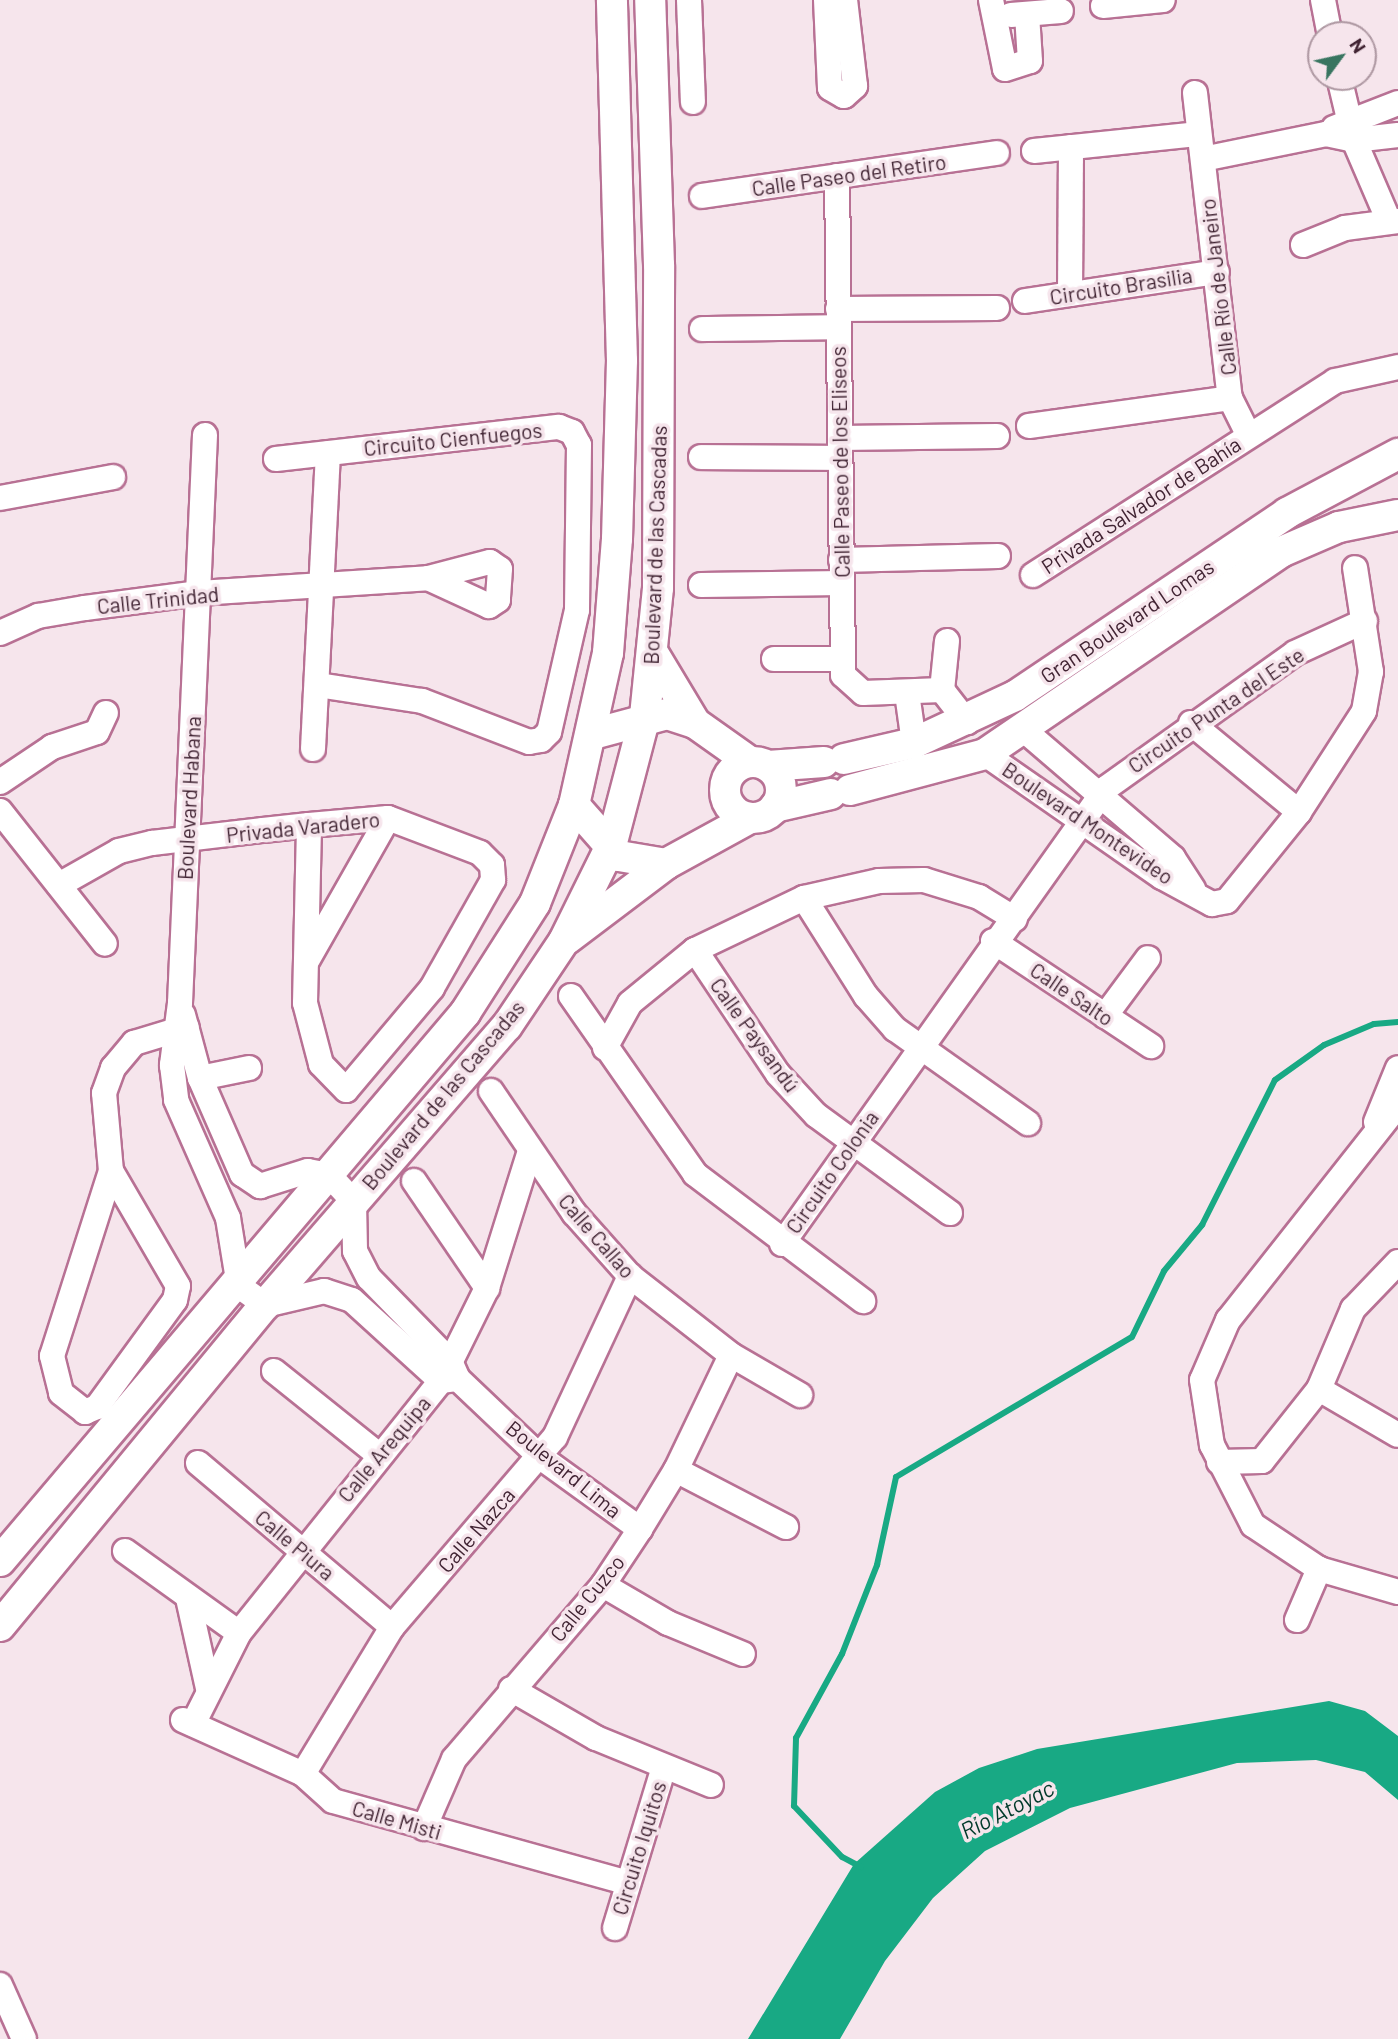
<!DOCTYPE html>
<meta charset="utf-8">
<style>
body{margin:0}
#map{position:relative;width:1398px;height:2039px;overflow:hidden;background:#f6e5ec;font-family:Barlow,sans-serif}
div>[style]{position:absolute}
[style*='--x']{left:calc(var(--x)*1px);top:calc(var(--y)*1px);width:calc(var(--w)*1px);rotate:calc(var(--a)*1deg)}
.water>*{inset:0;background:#18a984}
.stream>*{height:6px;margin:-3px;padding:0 3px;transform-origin:3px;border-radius:3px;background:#18a984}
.roads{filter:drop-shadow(2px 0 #b87194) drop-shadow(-2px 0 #b87194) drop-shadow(0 2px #b87194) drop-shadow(0 -2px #b87194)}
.minor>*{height:24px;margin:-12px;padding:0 12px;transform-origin:12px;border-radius:12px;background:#fff}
.major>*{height:30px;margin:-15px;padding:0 15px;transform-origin:15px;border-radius:15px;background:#fff}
.major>.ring{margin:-15px;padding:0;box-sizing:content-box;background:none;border:30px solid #fff;border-radius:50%}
span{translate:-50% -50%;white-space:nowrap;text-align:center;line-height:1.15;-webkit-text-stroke:7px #f6e5ec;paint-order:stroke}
.street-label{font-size:21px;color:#412433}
.water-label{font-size:23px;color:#00392a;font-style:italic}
.north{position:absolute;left:1307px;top:21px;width:70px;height:70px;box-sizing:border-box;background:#f6e5ec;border:2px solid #ae98a2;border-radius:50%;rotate:57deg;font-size:19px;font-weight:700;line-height:28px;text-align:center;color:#412433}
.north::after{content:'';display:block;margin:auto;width:24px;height:32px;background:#387560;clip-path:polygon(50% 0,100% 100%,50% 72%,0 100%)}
</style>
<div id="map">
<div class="water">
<div style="clip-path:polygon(1329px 1701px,1365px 1711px,1398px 1736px,1398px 1800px,1365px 1772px,1316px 1760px,1237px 1763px,1070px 1808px,985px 1851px,933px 1898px,885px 1961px,840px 2039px,748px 2039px,854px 1864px,935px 1792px,979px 1768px,1037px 1749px)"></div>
</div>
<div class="stream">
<div style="--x:861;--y:1867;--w:21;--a:-152"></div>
<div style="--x:842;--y:1857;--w:70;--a:-133.3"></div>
<div style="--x:794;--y:1806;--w:68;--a:-88.3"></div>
<div style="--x:796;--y:1738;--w:96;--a:-61.3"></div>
<div style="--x:842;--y:1654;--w:96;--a:-68.5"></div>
<div style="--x:877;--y:1565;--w:90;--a:-77.8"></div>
<div style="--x:896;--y:1477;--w:274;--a:-30.7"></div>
<div style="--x:1132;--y:1337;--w:73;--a:-64.1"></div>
<div style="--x:1164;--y:1271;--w:60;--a:-50.4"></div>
<div style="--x:1202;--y:1225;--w:162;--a:-63.3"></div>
<div style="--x:1275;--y:1080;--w:60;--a:-35.5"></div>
<div style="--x:1324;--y:1045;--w:54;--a:-22.8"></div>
<div style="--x:1374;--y:1024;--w:24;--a:-5"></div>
</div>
<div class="roads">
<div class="minor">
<div style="--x:689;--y:0;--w:102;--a:87.8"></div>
<div style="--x:826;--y:0;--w:88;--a:87.4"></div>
<div style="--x:830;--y:88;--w:16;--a:30"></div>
<div style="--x:844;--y:96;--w:15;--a:-42"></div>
<div style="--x:855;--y:86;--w:87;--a:-96.6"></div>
<div style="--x:991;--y:0;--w:70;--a:78.5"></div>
<div style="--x:1005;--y:69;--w:26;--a:-18"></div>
<div style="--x:1030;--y:61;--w:47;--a:-93.7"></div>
<div style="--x:1323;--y:0;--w:36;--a:79"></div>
<div style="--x:1103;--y:6;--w:60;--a:-5.7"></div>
<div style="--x:1011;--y:15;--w:50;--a:-4.6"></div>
<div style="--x:1339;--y:77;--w:65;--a:76.6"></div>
<div style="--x:1354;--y:140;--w:86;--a:66.7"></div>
<div style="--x:1195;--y:93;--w:307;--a:83.5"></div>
<div style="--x:1230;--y:398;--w:42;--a:63.4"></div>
<div style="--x:1334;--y:128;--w:69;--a:-21.3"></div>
<div style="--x:1034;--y:151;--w:166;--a:-5.9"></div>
<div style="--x:1203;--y:159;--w:126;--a:-11.5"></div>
<div style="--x:1326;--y:134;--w:29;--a:12"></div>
<div style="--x:1354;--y:140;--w:44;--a:-6.5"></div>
<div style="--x:837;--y:176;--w:499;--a:89.3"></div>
<div style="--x:843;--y:675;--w:27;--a:42"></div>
<div style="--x:863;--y:693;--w:79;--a:-2.2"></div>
<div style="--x:702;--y:196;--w:298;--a:-8.3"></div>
<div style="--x:1303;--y:245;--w:45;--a:-22"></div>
<div style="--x:1345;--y:228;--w:53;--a:-7.5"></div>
<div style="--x:1070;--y:294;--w:147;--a:-89.6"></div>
<div style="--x:1025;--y:301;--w:194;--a:-8.6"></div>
<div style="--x:838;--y:309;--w:159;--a:-0.4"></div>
<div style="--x:702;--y:329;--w:137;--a:-0.8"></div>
<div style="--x:1029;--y:426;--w:203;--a:-7.9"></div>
<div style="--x:205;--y:435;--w:569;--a:92.52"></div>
<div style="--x:180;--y:1003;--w:63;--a:97.4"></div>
<div style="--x:172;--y:1065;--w:35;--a:83"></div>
<div style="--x:176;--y:1100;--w:129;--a:66.2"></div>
<div style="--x:228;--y:1218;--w:69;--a:80.8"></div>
<div style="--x:239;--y:1286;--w:32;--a:36"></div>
<div style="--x:265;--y:1305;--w:61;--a:-13.3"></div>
<div style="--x:324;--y:1291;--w:29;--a:18"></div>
<div style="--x:352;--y:1300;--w:120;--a:42.3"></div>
<div style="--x:441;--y:1381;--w:17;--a:-7"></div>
<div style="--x:840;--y:438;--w:157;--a:-0.7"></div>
<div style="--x:701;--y:457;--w:139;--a:0.4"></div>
<div style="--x:276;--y:459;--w:285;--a:-6.5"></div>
<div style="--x:559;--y:427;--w:14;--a:21"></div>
<div style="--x:572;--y:432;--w:15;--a:62"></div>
<div style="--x:579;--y:445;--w:165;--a:90.7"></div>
<div style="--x:577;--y:610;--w:125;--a:102.9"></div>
<div style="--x:549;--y:732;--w:11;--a:135"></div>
<div style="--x:541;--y:740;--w:12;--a:171"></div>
<div style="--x:529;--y:742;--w:115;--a:-159"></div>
<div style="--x:422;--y:701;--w:106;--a:-171.3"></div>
<div style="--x:0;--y:498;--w:115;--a:-10.5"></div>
<div style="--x:841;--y:560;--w:157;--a:-1.5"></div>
<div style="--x:1033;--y:575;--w:359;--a:-32.7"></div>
<div style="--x:1335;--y:381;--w:65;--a:-12.5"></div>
<div style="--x:701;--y:585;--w:141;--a:-0.8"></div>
<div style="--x:0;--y:633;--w:42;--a:-24.1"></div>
<div style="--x:38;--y:616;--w:48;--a:-9.7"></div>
<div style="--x:85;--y:608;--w:115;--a:-7.5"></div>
<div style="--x:199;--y:593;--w:229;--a:-3.7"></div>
<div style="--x:428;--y:578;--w:64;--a:-14.5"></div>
<div style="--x:490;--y:562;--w:12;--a:35"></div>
<div style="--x:500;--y:569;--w:31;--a:94"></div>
<div style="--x:498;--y:600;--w:11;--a:146"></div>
<div style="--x:489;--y:606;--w:67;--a:-155.3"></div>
<div style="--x:947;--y:641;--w:49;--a:95.8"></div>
<div style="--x:942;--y:690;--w:41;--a:52"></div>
<div style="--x:774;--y:659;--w:69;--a:0"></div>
<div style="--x:907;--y:693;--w:50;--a:82"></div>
<div style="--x:1191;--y:723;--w:140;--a:39.5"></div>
<div style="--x:1025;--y:731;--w:195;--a:40.6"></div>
<div style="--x:1173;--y:858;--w:37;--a:57"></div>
<div style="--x:313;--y:749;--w:296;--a:-87.1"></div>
<div style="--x:985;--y:754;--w:216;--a:34.8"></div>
<div style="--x:1162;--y:877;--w:57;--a:28.4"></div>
<div style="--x:1212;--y:904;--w:15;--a:-11"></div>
<div style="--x:1227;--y:901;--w:114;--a:-51"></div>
<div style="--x:1299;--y:812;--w:120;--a:-57.2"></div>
<div style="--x:1364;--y:711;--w:40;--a:-80"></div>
<div style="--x:1371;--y:672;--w:105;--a:-98.7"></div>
<div style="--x:0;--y:782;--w:63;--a:-33.9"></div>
<div style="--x:52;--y:747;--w:47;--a:-18.4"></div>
<div style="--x:97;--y:732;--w:21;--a:-65"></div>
<div style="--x:0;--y:811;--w:169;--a:51.7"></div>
<div style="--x:59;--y:885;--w:69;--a:-29.5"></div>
<div style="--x:119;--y:851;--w:34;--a:-14"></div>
<div style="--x:152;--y:843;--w:112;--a:-6.7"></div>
<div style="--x:263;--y:830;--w:46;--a:-6.2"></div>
<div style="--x:309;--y:825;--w:79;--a:-5.1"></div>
<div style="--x:388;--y:818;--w:98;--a:20.8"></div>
<div style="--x:480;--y:853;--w:17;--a:45"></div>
<div style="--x:492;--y:865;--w:15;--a:86"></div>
<div style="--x:493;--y:880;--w:124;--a:119.5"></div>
<div style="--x:432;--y:988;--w:133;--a:130.1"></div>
<div style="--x:346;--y:1090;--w:36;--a:-134"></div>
<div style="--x:321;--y:1064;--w:63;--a:-104.7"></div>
<div style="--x:305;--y:1003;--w:178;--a:-88.7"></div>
<div style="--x:804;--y:898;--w:116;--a:57.7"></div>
<div style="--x:866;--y:996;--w:44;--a:48.7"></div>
<div style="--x:895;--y:1029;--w:163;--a:35.3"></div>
<div style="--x:993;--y:941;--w:190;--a:33.6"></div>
<div style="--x:695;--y:950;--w:149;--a:56.2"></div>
<div style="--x:778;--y:1074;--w:56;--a:47.2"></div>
<div style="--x:816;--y:1115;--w:166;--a:36.2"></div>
<div style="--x:308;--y:959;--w:162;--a:-60.4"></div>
<div style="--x:571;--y:996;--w:217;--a:55.1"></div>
<div style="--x:695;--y:1174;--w:211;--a:37.1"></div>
<div style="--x:183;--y:1015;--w:65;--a:74.9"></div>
<div style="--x:200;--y:1078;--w:105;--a:66.4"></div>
<div style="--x:242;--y:1174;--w:22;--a:34"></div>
<div style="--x:260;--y:1186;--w:50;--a:-17.4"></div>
<div style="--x:308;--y:1171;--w:21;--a:11"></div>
<div style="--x:329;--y:1175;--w:37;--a:47"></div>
<div style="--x:354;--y:1202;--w:49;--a:88.8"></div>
<div style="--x:355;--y:1251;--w:30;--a:63"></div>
<div style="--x:369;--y:1278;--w:116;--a:45.7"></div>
<div style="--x:450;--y:1361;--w:20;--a:66"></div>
<div style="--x:458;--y:1379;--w:112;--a:43.5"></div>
<div style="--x:539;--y:1456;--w:125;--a:35.9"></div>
<div style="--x:1105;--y:1016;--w:72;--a:-53.4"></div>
<div style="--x:605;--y:1048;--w:51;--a:-60.9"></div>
<div style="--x:630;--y:1003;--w:84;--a:-39.2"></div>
<div style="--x:695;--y:950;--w:121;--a:-25.5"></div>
<div style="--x:804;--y:898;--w:77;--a:-12.8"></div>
<div style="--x:879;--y:881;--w:45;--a:-1.3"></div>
<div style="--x:924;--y:880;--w:58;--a:17.2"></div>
<div style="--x:979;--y:897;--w:42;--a:31.4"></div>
<div style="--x:200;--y:1078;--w:50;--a:-11.5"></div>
<div style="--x:491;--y:1091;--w:148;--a:55.8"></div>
<div style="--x:574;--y:1213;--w:84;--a:48.4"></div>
<div style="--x:630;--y:1276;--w:128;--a:38"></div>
<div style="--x:731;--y:1355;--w:80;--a:30.1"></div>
<div style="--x:1398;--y:1105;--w:274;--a:128.3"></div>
<div style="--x:1228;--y:1320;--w:65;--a:113.4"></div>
<div style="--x:1202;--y:1380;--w:66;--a:81.3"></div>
<div style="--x:1212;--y:1445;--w:90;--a:62.9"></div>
<div style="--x:1253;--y:1525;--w:79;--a:33.7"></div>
<div style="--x:1319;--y:1569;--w:82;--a:16.2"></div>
<div style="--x:1376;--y:1122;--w:58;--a:-67.8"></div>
<div style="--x:111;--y:1171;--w:194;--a:107.7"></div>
<div style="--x:52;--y:1356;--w:38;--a:76"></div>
<div style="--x:61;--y:1393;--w:31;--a:38"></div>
<div style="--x:85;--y:1412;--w:13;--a:-23"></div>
<div style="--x:97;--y:1407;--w:132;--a:-53.9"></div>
<div style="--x:175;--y:1300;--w:14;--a:-78"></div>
<div style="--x:178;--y:1286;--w:133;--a:-120.2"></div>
<div style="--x:111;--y:1171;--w:78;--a:-95.1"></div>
<div style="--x:104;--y:1093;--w:27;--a:-70"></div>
<div style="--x:113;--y:1068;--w:33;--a:-50"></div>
<div style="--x:134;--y:1043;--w:55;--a:-16.8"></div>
<div style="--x:414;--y:1181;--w:130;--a:55.7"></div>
<div style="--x:782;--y:1244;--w:559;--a:-54.61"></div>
<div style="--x:1106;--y:788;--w:232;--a:-35.5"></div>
<div style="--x:1295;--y:653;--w:77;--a:-24.6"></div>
<div style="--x:274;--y:1371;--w:134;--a:38.7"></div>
<div style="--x:1319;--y:1389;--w:91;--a:30.2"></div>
<div style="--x:1219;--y:1462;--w:43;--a:-1.3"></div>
<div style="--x:1262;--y:1461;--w:92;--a:-51.6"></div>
<div style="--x:1319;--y:1389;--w:87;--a:-67"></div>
<div style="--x:1353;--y:1309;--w:65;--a:-46.2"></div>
<div style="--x:198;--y:1463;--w:254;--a:40.2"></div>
<div style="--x:676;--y:1470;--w:124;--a:27.4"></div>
<div style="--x:125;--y:1551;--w:140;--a:35.7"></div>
<div style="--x:603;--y:1585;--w:75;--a:30.3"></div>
<div style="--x:668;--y:1623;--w:81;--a:22.5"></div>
<div style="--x:188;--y:1598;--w:92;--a:77.5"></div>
<div style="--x:1297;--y:1620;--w:56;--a:-66.7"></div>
<div style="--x:511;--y:1689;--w:98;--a:30"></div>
<div style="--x:596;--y:1738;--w:124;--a:22.2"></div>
<div style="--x:183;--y:1720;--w:132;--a:24.2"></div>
<div style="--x:303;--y:1774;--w:40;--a:42"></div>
<div style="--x:333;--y:1801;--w:306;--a:15.5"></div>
<div style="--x:193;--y:1724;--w:102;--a:-63.2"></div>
<div style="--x:239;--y:1633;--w:323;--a:-51.3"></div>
<div style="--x:441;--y:1381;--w:104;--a:-63.7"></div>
<div style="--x:487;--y:1288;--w:144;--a:-72.6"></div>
<div style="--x:303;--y:1774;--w:172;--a:-58.8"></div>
<div style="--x:392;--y:1627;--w:250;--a:-49.4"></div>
<div style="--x:555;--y:1437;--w:178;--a:-65"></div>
<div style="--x:424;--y:1828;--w:75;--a:-66.5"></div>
<div style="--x:454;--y:1759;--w:229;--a:-49.4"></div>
<div style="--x:603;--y:1585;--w:67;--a:-56.5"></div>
<div style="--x:640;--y:1529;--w:69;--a:-58.6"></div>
<div style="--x:676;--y:1470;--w:127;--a:-64.4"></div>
<div style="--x:615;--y:1928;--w:168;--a:-73.1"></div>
<div style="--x:0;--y:1985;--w:59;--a:66"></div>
</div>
<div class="major">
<div style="--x:653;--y:653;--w:82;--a:59"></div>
<div style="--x:593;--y:734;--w:77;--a:-15.1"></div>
<div style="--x:667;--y:714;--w:29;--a:18"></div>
<div style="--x:695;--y:723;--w:67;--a:35.3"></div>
<div style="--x:844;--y:759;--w:72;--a:-12.9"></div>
<div style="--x:914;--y:743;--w:111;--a:-25"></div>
<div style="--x:1015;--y:696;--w:328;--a:-33.9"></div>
<div style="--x:1287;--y:513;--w:126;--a:-28"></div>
<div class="ring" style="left:725px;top:762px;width:26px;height:26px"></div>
<div style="--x:768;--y:766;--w:56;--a:-4.1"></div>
<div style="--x:850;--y:790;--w:140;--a:-14.9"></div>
<div style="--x:985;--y:754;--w:358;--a:-34.3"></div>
<div style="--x:1281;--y:552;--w:63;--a:-23.3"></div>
<div style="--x:1339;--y:527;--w:60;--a:-11.5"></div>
<div style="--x:574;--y:805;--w:68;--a:48.6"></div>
<div style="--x:619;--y:856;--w:48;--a:9.7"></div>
<div style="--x:666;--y:864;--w:96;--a:-28.7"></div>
<div style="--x:775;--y:807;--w:57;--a:-13.1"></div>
<div style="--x:567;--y:939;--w:124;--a:-37.1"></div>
<div style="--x:0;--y:1561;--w:719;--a:-49.68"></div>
<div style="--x:465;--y:1013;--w:130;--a:-57.5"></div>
<div style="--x:535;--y:903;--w:105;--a:-68.3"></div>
<div style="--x:574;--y:805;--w:156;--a:-77.4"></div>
<div style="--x:608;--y:653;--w:114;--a:-85.5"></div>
<div style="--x:617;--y:539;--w:178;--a:-88.4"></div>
<div style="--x:622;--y:361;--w:361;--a:-91.6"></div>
<div style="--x:0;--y:1626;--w:416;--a:-50.5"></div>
<div style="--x:265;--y:1305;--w:369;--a:-49.1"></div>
<div style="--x:507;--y:1026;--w:102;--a:-56.2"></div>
<div style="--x:564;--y:941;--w:106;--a:-63.7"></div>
<div style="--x:611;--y:846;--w:134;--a:-75.3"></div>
<div style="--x:645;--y:716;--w:129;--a:-84.2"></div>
<div style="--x:658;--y:588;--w:323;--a:-89.8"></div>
<div style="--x:659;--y:265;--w:265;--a:-91.9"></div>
</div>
</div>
<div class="street-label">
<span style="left:849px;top:175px;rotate:-8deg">Calle Paseo del Retiro</span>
<span style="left:1121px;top:286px;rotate:-9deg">Circuito Brasilia</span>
<span style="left:1218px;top:287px;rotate:-97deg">Calle Río de Janeiro</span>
<span style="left:453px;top:439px;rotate:-6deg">Circuito Cienfuegos</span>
<span style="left:840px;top:462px;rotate:-91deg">Calle Paseo de los Eliseos</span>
<span style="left:1141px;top:505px;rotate:-33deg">Privada Salvador de Bahía</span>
<span style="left:655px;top:545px;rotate:-88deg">Boulevard de las Cascadas</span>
<span style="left:158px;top:600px;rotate:-6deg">Calle Trinidad</span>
<span style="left:1127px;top:621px;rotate:-34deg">Gran Boulevard Lomas</span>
<span style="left:1216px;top:710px;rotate:-34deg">Circuito Punta del Este</span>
<span style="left:189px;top:798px;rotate:-87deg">Boulevard Habana</span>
<span style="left:1088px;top:823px;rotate:34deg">Boulevard Montevideo</span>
<span style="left:303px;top:827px;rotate:-6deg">Privada Varadero</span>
<span style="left:1072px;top:994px;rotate:34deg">Calle Salto</span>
<span style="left:755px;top:1035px;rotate:54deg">Calle Paysandú</span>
<span style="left:443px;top:1095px;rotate:-50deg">Boulevard de las Cascadas</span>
<span style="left:832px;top:1172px;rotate:-55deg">Circuito Colonia</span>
<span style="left:597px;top:1236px;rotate:49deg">Calle Callao</span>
<span style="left:384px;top:1449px;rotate:-50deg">Calle Arequipa</span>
<span style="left:564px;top:1469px;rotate:39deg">Boulevard Lima</span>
<span style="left:476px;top:1530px;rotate:-49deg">Calle Nazca</span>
<span style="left:295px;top:1545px;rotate:40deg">Calle Piura</span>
<span style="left:587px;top:1598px;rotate:-51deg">Calle Cuzco</span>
<span style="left:397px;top:1820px;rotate:16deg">Calle Misti</span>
<span style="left:639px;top:1848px;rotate:-73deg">Circuito Iquitos</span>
</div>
<div class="water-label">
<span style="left:1007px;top:1809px;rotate:-27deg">Río Atoyac</span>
</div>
<div class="north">N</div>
</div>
